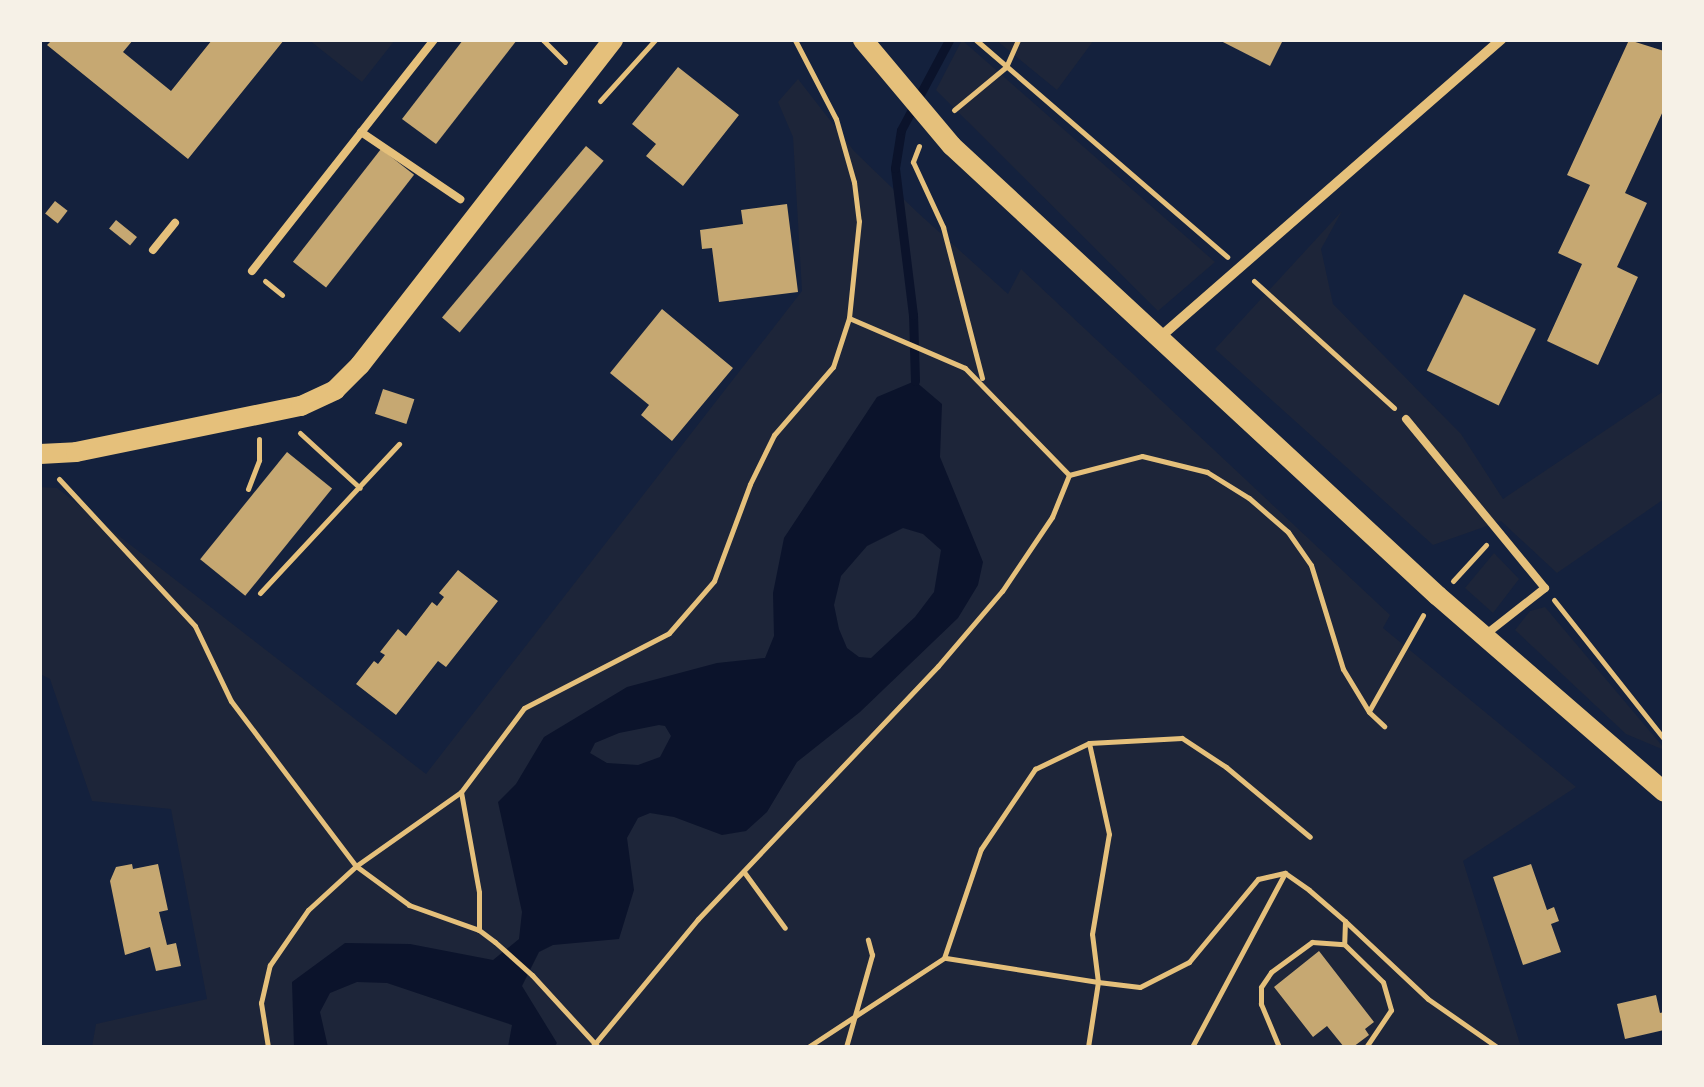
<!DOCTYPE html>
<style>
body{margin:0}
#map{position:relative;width:1704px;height:1087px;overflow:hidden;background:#14213d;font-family:"Varela Round",sans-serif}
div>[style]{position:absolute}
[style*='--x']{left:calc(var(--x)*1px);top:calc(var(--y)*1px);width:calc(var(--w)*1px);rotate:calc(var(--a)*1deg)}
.green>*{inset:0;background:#1d2539}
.water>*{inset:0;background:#0b132b}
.stream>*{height:9px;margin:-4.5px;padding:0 4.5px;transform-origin:4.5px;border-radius:4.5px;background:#0b132b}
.building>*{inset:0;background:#c6a872;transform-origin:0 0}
.path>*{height:5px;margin:-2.5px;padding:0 2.5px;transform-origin:2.5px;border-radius:2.5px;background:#e5c07b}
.service>*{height:8px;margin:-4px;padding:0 4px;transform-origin:4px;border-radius:4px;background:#e5c07b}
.minor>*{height:10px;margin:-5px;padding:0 5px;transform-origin:5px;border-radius:5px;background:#e5c07b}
.secondary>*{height:20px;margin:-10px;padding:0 10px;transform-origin:10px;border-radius:10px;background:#e5c07b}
span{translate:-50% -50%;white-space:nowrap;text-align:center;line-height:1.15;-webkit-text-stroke:8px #f6f1e7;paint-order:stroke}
.frame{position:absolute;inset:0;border:42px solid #f6f1e7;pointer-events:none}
</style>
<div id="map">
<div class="green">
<div style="clip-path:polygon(309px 40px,395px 40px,362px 82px)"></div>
<div style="clip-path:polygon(962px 40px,1215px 262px,1158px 311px,936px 90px)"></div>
<div style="clip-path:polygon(996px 40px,1094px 40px,1057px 90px)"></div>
<div style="clip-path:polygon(798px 79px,854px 151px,917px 212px,1008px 294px,1021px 269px,1390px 615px,1383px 628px,1576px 787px,1463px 861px,1521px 1047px,92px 1047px,96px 1024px,207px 999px,171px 809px,92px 801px,50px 679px,40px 674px,40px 487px,57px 488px,426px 774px,802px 291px,793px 137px,778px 102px)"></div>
<div style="clip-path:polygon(1342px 211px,1321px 249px,1333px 304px,1461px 434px,1503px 499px,1664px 391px,1664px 499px,1557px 573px,1501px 521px,1433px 545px,1215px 349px)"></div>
<div style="clip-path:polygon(1494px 553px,1519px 579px,1493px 613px,1465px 588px)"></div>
<div style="clip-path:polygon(1545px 607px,1664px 748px,1664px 750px,1626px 734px,1515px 630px,1530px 611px)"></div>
</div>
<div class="water">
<div style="clip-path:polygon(evenodd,915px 381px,942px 404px,940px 457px,983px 562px,978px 585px,958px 618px,860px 712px,797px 762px,767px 812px,746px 831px,722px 835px,674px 817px,650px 813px,638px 818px,627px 838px,634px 890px,619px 939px,553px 945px,539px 952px,522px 986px,557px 1043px,554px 1047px,508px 1047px,512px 1025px,387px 983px,357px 982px,330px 993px,320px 1012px,328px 1047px,294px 1047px,292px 982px,345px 943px,410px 944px,493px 960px,519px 939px,522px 912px,498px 802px,516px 784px,544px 737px,627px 687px,717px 663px,765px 658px,774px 636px,773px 593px,784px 538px,877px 397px,915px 381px,903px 528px,923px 534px,941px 550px,934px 592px,915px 617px,871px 658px,859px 657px,847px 648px,839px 629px,834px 605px,841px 576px,867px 546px,903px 528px,915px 381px,659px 725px,665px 726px,671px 736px,660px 757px,638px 765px,607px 763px,590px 753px,595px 743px,619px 733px,659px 725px)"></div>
</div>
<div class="stream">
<div style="--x:915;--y:381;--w:66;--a:-91.7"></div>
<div style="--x:913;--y:315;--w:148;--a:-97"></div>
<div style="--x:895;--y:168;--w:38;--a:-81"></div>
<div style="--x:901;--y:130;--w:102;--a:-61.9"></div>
</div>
<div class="building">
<div style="clip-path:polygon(52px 40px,133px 40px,123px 52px,171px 91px,212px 40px,284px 40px,188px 159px,47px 45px)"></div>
<div style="clip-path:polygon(463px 40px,517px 40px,436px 144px,402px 119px)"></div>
<div style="clip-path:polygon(1219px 40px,1283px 40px,1270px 66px)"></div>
<div style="clip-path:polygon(1629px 40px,1664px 51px,1664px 109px,1625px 193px,1647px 203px,1617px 267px,1638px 277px,1598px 365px,1547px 341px,1582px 264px,1558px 253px,1590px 185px,1567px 175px)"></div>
<div style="clip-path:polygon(678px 67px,739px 115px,683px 186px,646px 156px,656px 144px,632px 124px)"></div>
<div style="left:586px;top:146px;width:23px;height:224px;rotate:40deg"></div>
<div style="left:381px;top:149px;width:42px;height:143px;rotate:38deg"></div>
<div style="left:55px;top:201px;width:16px;height:16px;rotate:38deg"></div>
<div style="clip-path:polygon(787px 204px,798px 292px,719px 302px,712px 248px,702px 249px,700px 230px,743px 224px,741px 210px)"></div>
<div style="left:116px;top:220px;width:27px;height:11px;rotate:39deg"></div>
<div style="left:1464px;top:294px;width:80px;height:85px;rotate:26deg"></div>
<div style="clip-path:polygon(662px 309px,733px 368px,672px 441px,641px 415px,649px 405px,610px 373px)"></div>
<div style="left:383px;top:389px;width:33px;height:26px;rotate:18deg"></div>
<div style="left:287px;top:452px;width:58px;height:138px;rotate:39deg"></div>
<div style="clip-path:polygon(458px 570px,498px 601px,446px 667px,438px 661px,396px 715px,356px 684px,374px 661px,378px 664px,385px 655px,380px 652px,398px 629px,406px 636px,432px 602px,437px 606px,444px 597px,439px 593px)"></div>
<div style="clip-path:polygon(132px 864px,133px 869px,158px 864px,168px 910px,159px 912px,167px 945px,176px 943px,181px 966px,156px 971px,150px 947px,125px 955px,110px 881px,116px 867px)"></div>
<div style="clip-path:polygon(1531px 864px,1547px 910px,1554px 907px,1559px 921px,1551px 924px,1561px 952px,1523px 965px,1493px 877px)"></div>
<div style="clip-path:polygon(1319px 951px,1374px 1022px,1365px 1029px,1369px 1035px,1353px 1047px,1344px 1047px,1327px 1026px,1313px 1037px,1274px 987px)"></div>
<div style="clip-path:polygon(1656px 995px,1660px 1013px,1664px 1012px,1664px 1030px,1625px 1039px,1617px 1004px)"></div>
</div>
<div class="path">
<div style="--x:543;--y:40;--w:31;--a:45"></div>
<div style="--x:795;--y:40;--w:89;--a:62.6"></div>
<div style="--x:836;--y:119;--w:66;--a:74.1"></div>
<div style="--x:854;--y:182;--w:39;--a:83"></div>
<div style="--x:859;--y:221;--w:98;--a:95.9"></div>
<div style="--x:976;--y:40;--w:332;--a:40.8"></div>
<div style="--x:600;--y:101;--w:82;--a:-48"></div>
<div style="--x:954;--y:110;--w:67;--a:-39.6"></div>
<div style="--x:1006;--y:67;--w:30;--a:-66"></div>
<div style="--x:919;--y:146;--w:17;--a:111"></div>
<div style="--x:913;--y:162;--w:72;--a:65.2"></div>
<div style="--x:943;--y:227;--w:156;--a:75.5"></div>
<div style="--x:265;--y:281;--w:22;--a:39"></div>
<div style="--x:1254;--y:281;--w:189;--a:42.2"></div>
<div style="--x:300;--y:433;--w:81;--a:42.5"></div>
<div style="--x:1069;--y:475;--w:75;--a:-14.6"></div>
<div style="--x:1142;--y:456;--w:67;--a:13.8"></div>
<div style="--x:1207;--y:472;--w:49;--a:31.8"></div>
<div style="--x:1249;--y:498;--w:52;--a:41.1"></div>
<div style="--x:1288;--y:532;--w:40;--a:55.1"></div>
<div style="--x:1311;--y:565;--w:109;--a:72.9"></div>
<div style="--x:1343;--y:669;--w:50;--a:58.8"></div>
<div style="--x:1369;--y:712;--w:21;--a:43"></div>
<div style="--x:59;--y:479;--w:200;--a:47.2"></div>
<div style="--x:195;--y:626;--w:83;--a:64.4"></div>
<div style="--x:231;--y:701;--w:207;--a:52.9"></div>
<div style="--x:356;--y:866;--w:66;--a:36.3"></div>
<div style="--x:409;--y:905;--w:74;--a:19.7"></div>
<div style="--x:479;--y:930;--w:20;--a:37"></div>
<div style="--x:495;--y:942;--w:50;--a:41.7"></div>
<div style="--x:532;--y:975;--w:98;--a:47.5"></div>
<div style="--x:248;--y:489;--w:31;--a:-69"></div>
<div style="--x:259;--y:460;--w:21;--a:-90"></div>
<div style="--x:1453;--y:581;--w:49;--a:-47.5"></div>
<div style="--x:260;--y:593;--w:204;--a:-47"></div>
<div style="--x:1554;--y:600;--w:177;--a:51.6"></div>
<div style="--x:1369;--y:711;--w:110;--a:-60.6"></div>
<div style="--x:461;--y:792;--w:102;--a:79.8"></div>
<div style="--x:479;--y:892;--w:38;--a:90"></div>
<div style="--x:744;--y:872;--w:69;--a:53.8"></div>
<div style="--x:1346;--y:922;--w:112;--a:43.2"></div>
<div style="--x:1428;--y:999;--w:84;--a:34.8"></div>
<div style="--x:946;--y:958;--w:154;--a:9"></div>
<div style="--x:1098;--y:982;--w:48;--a:-97.1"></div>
<div style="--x:1092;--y:934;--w:101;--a:-80.4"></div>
<div style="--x:1109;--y:834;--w:93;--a:-102.4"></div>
<div style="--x:268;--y:1047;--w:45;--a:-99"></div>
<div style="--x:261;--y:1003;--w:39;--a:-77"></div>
<div style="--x:270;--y:965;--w:67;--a:-55.4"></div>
<div style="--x:308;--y:910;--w:65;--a:-42.5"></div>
<div style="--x:356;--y:866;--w:128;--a:-35.2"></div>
<div style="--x:461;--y:792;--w:105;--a:-53.1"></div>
<div style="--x:524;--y:708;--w:163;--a:-27.3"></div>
<div style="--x:669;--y:633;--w:69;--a:-49.1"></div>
<div style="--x:714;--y:581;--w:103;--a:-69.6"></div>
<div style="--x:750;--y:484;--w:55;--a:-63.9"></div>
<div style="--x:774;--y:435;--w:90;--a:-49.1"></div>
<div style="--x:833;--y:367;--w:52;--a:-71.9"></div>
<div style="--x:849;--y:318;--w:126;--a:23.3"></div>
<div style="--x:965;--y:368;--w:149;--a:45.8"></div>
<div style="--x:1069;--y:475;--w:45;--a:112"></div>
<div style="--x:1052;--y:517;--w:89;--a:124"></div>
<div style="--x:1002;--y:591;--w:99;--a:130.5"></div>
<div style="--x:938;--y:666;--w:349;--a:133.5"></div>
<div style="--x:698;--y:919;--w:166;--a:129.6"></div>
<div style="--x:808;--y:1047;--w:163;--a:-33.2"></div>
<div style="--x:944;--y:958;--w:115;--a:-71.3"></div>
<div style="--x:981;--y:849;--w:97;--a:-56"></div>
<div style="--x:1035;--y:769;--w:60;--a:-25.7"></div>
<div style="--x:1089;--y:743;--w:93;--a:-3.1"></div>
<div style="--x:1182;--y:738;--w:53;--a:33.4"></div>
<div style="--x:1226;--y:767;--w:109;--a:39.8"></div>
<div style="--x:846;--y:1047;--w:96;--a:-74.2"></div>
<div style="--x:872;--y:955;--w:16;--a:-105"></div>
<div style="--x:1088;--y:1047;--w:66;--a:-81.3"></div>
<div style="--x:1098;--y:982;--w:42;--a:6.8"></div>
<div style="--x:1140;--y:987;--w:55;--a:-27"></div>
<div style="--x:1189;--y:962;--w:108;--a:-50.3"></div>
<div style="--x:1258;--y:879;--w:28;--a:-13"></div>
<div style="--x:1285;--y:873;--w:29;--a:35"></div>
<div style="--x:1309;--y:890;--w:48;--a:40.7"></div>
<div style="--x:1345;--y:921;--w:23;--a:92"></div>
<div style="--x:1192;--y:1047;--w:197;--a:-61.9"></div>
<div style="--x:1279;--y:1047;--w:47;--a:-112.7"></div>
<div style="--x:1261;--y:1004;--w:17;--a:-90"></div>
<div style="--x:1261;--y:987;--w:18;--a:-56"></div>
<div style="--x:1271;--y:972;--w:51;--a:-36.2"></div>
<div style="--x:1312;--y:942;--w:32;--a:4"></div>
<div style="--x:1344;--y:944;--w:54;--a:44.3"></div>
<div style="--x:1383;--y:982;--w:29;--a:74"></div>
<div style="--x:1391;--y:1010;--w:45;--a:124"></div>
</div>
<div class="service">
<div style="--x:361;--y:132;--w:120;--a:34.1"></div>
<div style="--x:153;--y:250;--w:35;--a:-51"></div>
<div style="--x:252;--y:271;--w:294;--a:-51.8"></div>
<div style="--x:1406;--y:419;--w:219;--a:50.6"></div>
<div style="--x:1545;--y:588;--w:76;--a:141.9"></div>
</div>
<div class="minor">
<div style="--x:1159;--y:338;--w:454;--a:-41.1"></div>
</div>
<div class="secondary">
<div style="--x:863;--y:40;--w:138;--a:50"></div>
<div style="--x:952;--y:146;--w:662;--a:42.8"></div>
<div style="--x:1438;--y:596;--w:299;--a:40.9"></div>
<div style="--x:40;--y:454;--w:36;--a:-3"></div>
<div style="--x:76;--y:452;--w:230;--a:-11.6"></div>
<div style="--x:301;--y:406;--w:38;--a:-25"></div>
<div style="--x:335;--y:390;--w:35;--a:-45"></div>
<div style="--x:360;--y:365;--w:412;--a:-52.1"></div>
</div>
<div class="frame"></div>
</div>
